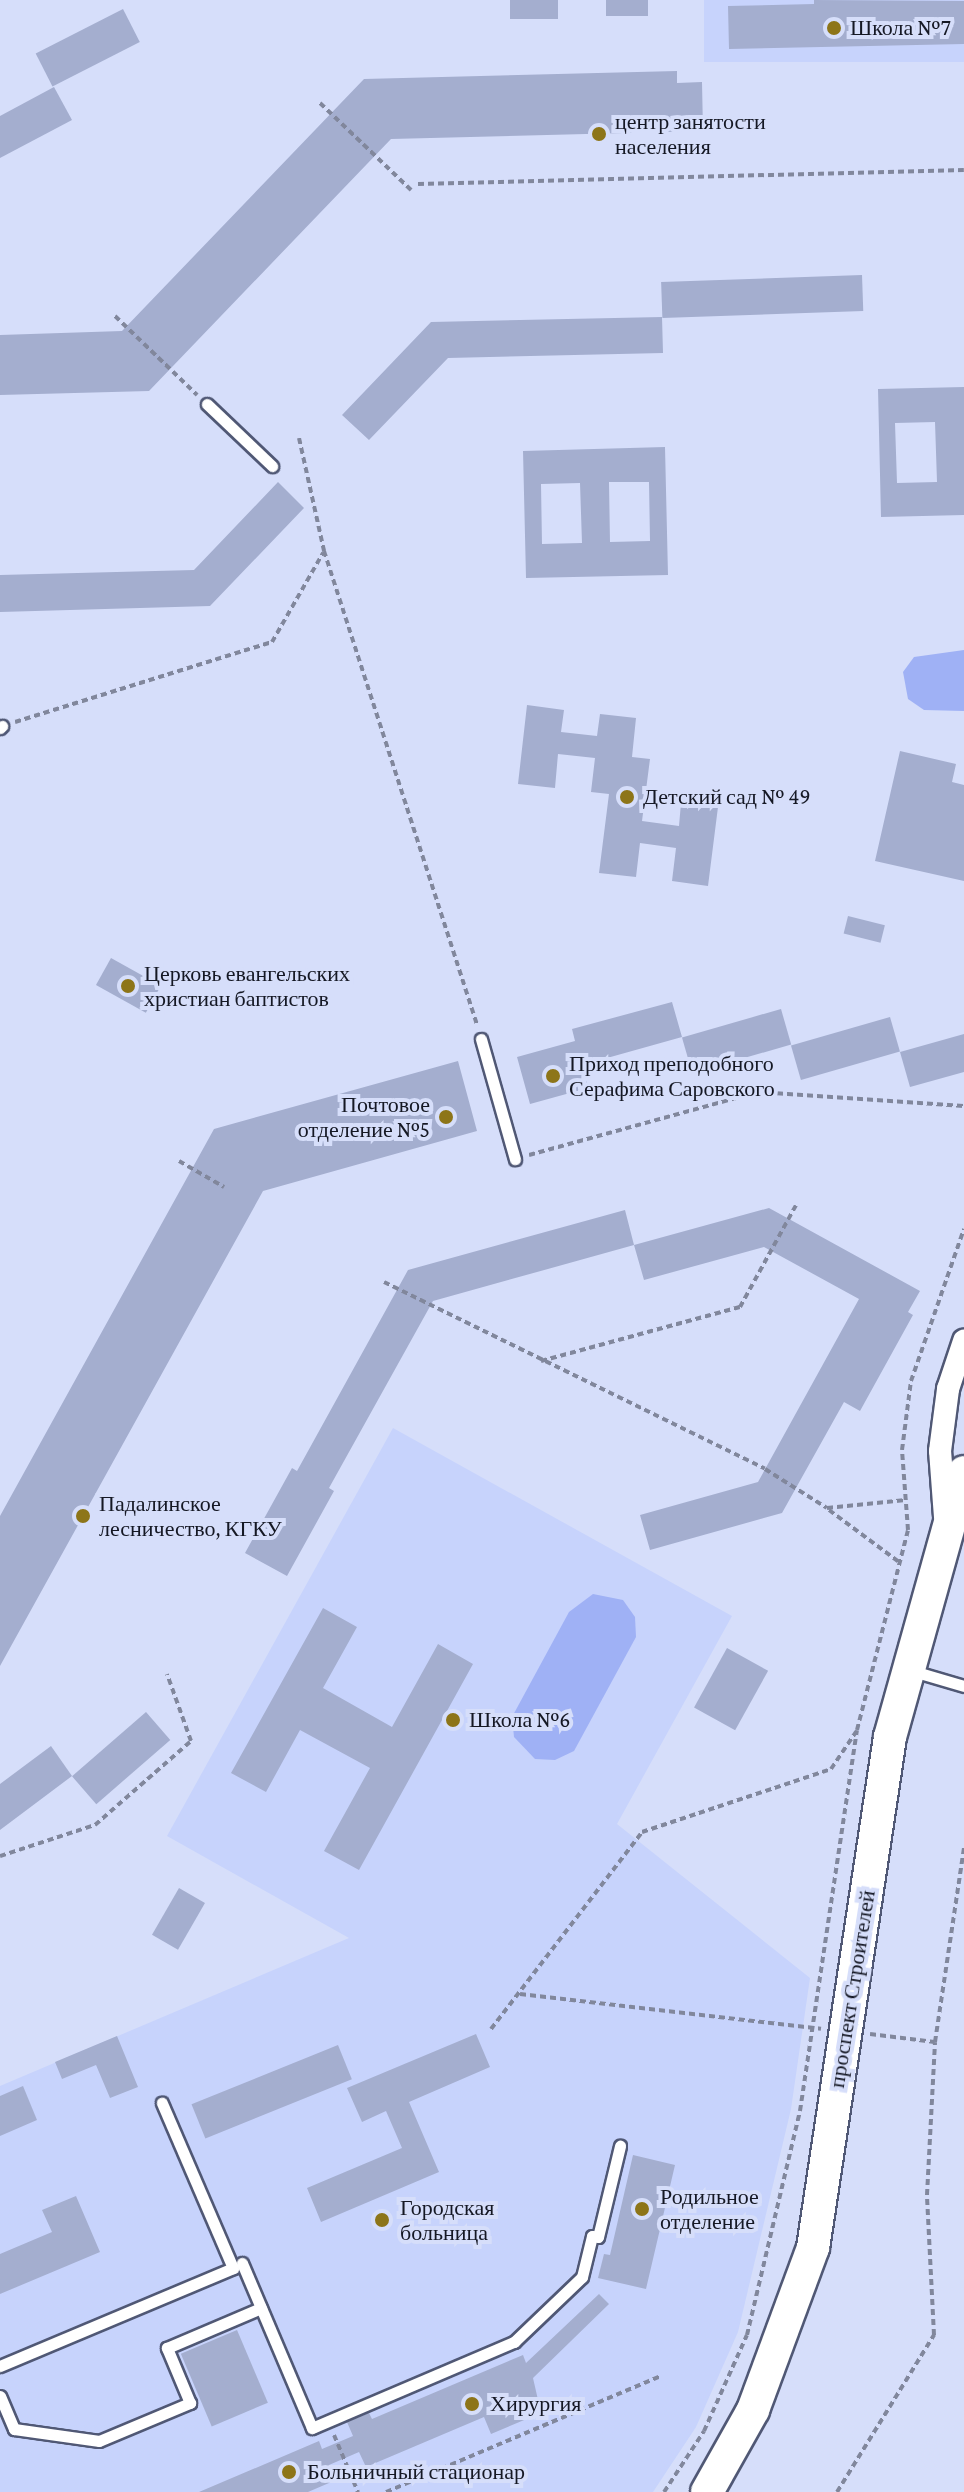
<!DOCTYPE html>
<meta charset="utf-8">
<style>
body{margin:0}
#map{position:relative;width:964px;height:2492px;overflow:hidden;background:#d6defa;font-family:"Crimson Pro",serif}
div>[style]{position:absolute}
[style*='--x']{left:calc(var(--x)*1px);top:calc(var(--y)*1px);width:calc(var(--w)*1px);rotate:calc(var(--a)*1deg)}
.built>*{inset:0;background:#c7d3fc;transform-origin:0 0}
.green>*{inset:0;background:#9fb1f5}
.building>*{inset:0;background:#a4aecf;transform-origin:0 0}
.path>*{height:4px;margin-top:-2px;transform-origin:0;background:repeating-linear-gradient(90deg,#81879c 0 6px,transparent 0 10px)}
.roads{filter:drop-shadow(2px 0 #505875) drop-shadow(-2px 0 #505875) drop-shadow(0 2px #505875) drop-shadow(0 -2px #505875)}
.lane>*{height:11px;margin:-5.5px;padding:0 5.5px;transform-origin:5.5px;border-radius:5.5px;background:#fff}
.street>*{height:22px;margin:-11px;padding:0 11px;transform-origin:11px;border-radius:11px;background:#fff}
.secondary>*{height:32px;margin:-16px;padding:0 16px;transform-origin:16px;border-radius:16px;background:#fff}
.dots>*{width:22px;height:22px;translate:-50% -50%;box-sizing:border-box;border:4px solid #d6defa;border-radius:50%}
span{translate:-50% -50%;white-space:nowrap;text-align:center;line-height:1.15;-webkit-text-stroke:8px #d6defa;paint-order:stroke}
.poi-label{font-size:22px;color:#151824}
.left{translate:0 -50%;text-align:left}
.right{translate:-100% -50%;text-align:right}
.street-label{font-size:22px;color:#151824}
</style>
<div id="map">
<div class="built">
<div style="left:704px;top:0;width:260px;height:62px"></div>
<div style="clip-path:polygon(393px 1428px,732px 1616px,617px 1824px,810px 1978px,791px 2109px,738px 2332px,696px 2427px,653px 2492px,0 2492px,0 2086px,349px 1938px,167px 1836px)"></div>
</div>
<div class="green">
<div style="clip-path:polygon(964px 650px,964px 711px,924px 710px,908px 699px,903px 672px,914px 657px)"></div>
<div style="clip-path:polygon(593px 1594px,623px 1600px,635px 1617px,636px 1637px,574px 1751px,555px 1760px,535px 1759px,514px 1737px,512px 1717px,569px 1612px)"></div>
</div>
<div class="building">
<div style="left:510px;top:0;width:48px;height:19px"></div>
<div style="left:606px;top:0;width:42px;height:16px"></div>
<div style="clip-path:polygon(814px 0,964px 1px,964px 44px,729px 49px,728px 6px,814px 4px)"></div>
<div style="left:123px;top:9px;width:37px;height:98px;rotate:63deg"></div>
<div style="clip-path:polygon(677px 71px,677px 83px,702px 82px,703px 131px,391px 139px,149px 391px,0 395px,0 335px,122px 331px,364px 79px)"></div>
<div style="clip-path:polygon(54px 87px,72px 120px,0 158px,0 116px)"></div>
<div style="left:862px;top:275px;width:36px;height:201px;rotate:88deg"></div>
<div style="clip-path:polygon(662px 317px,663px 353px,448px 358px,369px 440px,342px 415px,431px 322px)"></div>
<div style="clip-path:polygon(evenodd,964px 387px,964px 515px,881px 517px,878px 389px,964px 387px,935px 422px,937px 482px,897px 483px,895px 423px,935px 422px)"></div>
<div style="clip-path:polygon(evenodd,665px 447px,668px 575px,526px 578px,523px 451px,665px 447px,609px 482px,649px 482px,650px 541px,610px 542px,609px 482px,665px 447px,580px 483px,582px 543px,542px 544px,541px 484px,580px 483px)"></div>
<div style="clip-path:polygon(278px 482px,304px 508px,210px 606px,0 612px,0 575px,194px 570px)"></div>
<div style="clip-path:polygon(527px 705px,564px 710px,561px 732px,597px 736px,600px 714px,636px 718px,632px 757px,650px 759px,642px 821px,679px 826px,681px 803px,718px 807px,708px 886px,672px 881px,676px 848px,640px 843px,636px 877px,599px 873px,609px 794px,591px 792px,595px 758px,558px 754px,555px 788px,518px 784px)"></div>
<div style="clip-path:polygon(900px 751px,956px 764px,952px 782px,964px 785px,964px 881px,875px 861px)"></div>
<div style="left:848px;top:916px;width:38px;height:18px;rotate:14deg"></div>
<div style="left:111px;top:958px;width:57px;height:31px;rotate:29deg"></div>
<div style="clip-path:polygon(672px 1002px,682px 1037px,582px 1065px,588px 1088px,530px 1104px,517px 1057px,575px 1041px,572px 1029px)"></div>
<div style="left:781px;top:1009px;width:37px;height:103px;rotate:74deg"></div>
<div style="left:890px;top:1017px;width:36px;height:103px;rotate:74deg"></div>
<div style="clip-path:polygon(964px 1034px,964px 1072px,910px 1087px,900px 1052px)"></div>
<div style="clip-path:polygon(458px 1061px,477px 1131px,263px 1191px,0 1666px,0 1516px,214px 1129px)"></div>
<div style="clip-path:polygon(769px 1208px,920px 1291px,908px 1312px,913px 1315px,860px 1411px,844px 1402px,782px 1513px,650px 1550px,640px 1515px,758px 1482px,859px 1299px,764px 1247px,644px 1280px,634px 1245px)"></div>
<div style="clip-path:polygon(625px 1210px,634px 1245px,433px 1301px,329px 1488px,334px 1491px,287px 1576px,245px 1553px,292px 1468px,297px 1471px,408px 1270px)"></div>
<div style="clip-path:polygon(323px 1608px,357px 1627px,323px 1688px,392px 1727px,438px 1644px,473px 1664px,359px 1870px,324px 1851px,370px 1768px,300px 1730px,266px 1792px,231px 1773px)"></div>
<div style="left:727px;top:1648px;width:47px;height:68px;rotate:29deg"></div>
<div style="left:146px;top:1712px;width:37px;height:98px;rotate:49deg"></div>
<div style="clip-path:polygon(51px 1746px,72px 1776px,0 1830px,0 1784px)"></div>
<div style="left:179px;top:1888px;width:30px;height:54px;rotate:30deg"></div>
<div style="clip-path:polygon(476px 2034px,490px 2067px,409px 2102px,439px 2172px,321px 2222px,307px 2188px,402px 2148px,386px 2111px,362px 2122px,347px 2088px)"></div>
<div style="clip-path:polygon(117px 2036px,138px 2087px,110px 2098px,96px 2065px,62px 2079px,55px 2062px)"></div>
<div style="left:338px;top:2045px;width:37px;height:158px;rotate:68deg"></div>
<div style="clip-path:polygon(23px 2086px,37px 2120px,0 2136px,0 2096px)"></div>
<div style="clip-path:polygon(633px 2155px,675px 2165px,646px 2289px,598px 2278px,604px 2254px,610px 2255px)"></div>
<div style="clip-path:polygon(76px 2196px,100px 2252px,0 2294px,0 2254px,52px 2232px,42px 2210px)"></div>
<div style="clip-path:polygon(599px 2294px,609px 2304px,533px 2378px,541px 2413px,491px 2434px,484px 2417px,366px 2467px,359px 2452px,329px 2465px,336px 2480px,308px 2492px,199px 2492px,319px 2441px,322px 2449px,353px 2436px,347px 2422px,369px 2413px,372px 2419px,523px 2355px,526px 2363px)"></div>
<div style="left:237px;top:2330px;width:79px;height:61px;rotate:67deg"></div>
</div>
<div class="path">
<div style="--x:320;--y:103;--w:126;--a:43.7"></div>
<div style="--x:418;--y:184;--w:546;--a:-1.47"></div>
<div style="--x:115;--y:316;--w:114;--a:43.9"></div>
<div style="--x:299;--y:438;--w:116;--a:77.5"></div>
<div style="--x:324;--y:551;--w:498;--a:72.1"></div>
<div style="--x:15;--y:722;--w:269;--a:-17.3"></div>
<div style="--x:272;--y:642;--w:103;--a:-60.2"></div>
<div style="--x:529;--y:1155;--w:237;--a:-15.4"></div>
<div style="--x:757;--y:1092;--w:207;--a:3.9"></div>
<div style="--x:179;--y:1161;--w:52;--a:30"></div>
<div style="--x:384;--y:1282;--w:424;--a:26.1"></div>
<div style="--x:765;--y:1469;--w:73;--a:32.2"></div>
<div style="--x:827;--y:1508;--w:79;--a:-5.8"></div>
<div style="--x:541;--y:1361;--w:206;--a:-15.2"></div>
<div style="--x:740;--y:1307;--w:116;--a:-61.2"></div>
<div style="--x:829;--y:1510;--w:87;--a:36.6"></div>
<div style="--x:0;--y:1856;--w:100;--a:-18.1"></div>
<div style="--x:95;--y:1825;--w:128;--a:-41.2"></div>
<div style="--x:191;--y:1741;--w:71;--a:-109.7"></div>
<div style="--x:520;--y:1994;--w:303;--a:6.6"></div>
<div style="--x:491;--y:2029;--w:248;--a:-52.5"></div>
<div style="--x:642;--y:1832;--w:199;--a:-18.4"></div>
<div style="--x:831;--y:1769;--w:45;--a:-56"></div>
<div style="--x:870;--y:2034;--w:65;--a:7"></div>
<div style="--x:334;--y:2435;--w:62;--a:67.2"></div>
<div style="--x:386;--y:2492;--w:298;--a:-22.9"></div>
<div style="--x:664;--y:2492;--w:73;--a:-56.7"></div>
<div style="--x:704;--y:2431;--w:105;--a:-65.9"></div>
<div style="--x:747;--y:2335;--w:230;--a:-76.7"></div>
<div style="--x:800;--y:2111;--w:385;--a:-81.5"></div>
<div style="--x:857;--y:1730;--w:206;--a:-75.7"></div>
<div style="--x:908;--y:1530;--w:80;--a:-94.3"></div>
<div style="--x:902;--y:1450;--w:70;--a:-82.6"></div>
<div style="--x:911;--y:1381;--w:161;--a:-70.8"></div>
<div style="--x:837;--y:2492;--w:185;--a:-58.3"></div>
<div style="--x:934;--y:2335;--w:140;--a:-92.9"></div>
<div style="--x:927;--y:2195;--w:153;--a:-87"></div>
<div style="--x:935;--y:2042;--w:197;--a:-81.5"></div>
</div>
<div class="roads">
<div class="lane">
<div style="--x:207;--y:404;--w:90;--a:43.6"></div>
<div style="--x:0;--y:728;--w:3;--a:-45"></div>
<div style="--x:481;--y:1039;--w:125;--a:74.2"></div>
<div style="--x:913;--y:1671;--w:53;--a:16.4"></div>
<div style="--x:242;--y:2263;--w:179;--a:67"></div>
<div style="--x:312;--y:2428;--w:220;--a:-23.1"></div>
<div style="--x:514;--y:2342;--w:94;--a:-43.7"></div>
<div style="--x:582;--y:2277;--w:42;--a:-76.3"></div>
<div style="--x:592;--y:2236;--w:6;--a:9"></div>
<div style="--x:598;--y:2237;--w:94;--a:-76.4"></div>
<div style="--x:0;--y:2366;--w:253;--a:-22.8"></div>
<div style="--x:233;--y:2268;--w:180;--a:-113.3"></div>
<div style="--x:0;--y:2396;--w:36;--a:67"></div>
<div style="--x:14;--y:2429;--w:86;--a:8"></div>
<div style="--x:99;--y:2441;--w:99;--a:-22.7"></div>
<div style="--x:190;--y:2403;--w:60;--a:-112.7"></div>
<div style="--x:167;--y:2348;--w:102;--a:-23.1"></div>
</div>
<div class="street">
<div style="--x:945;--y:1517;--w:66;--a:-94.3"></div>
<div style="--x:940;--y:1451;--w:63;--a:-82.6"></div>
<div style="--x:948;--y:1389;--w:51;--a:-71.6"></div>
</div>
<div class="secondary">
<div style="--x:707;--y:2492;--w:94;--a:-60.7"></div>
<div style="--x:753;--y:2410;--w:173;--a:-69.7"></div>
<div style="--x:813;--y:2248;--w:517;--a:-81.43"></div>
<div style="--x:890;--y:1737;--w:275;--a:-74.4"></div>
</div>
</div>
<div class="dots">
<div style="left:834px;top:28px;background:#8d7519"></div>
<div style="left:599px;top:134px;background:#8d7519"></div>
<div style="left:627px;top:797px;background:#8d7519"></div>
<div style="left:128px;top:986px;background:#8d7519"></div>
<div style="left:553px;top:1076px;background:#8d7519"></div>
<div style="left:446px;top:1117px;background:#8d7519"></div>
<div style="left:83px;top:1516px;background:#8d7519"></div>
<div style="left:453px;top:1720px;background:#8d7519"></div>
<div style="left:642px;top:2209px;background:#8d7519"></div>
<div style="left:382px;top:2220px;background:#8d7519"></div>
<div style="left:472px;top:2404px;background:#8d7519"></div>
<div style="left:289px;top:2472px;background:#8d7519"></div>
</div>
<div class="poi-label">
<span class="left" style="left:850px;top:28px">Школа №7</span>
<span class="left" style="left:615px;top:134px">центр занятости<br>населения</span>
<span class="left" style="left:643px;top:797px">Детский сад № 49</span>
<span class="left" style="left:144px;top:986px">Церковь евангельских<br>христиан баптистов</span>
<span class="left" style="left:569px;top:1076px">Приход преподобного<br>Серафима Саровского</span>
<span class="right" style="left:430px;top:1117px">Почтовое<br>отделение №5</span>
<span class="left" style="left:99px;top:1516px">Падалинское<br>лесничество, КГКУ</span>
<span class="left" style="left:469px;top:1720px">Школа №6</span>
<span class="left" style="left:660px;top:2209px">Родильное<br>отделение</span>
<span class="left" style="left:400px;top:2220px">Городская<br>больница</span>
<span class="left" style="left:490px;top:2404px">Хирургия</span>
<span class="left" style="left:307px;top:2472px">Больничный стационар</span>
</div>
<div class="street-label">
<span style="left:852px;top:1989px;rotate:-81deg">проспект Строителей</span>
</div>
</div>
